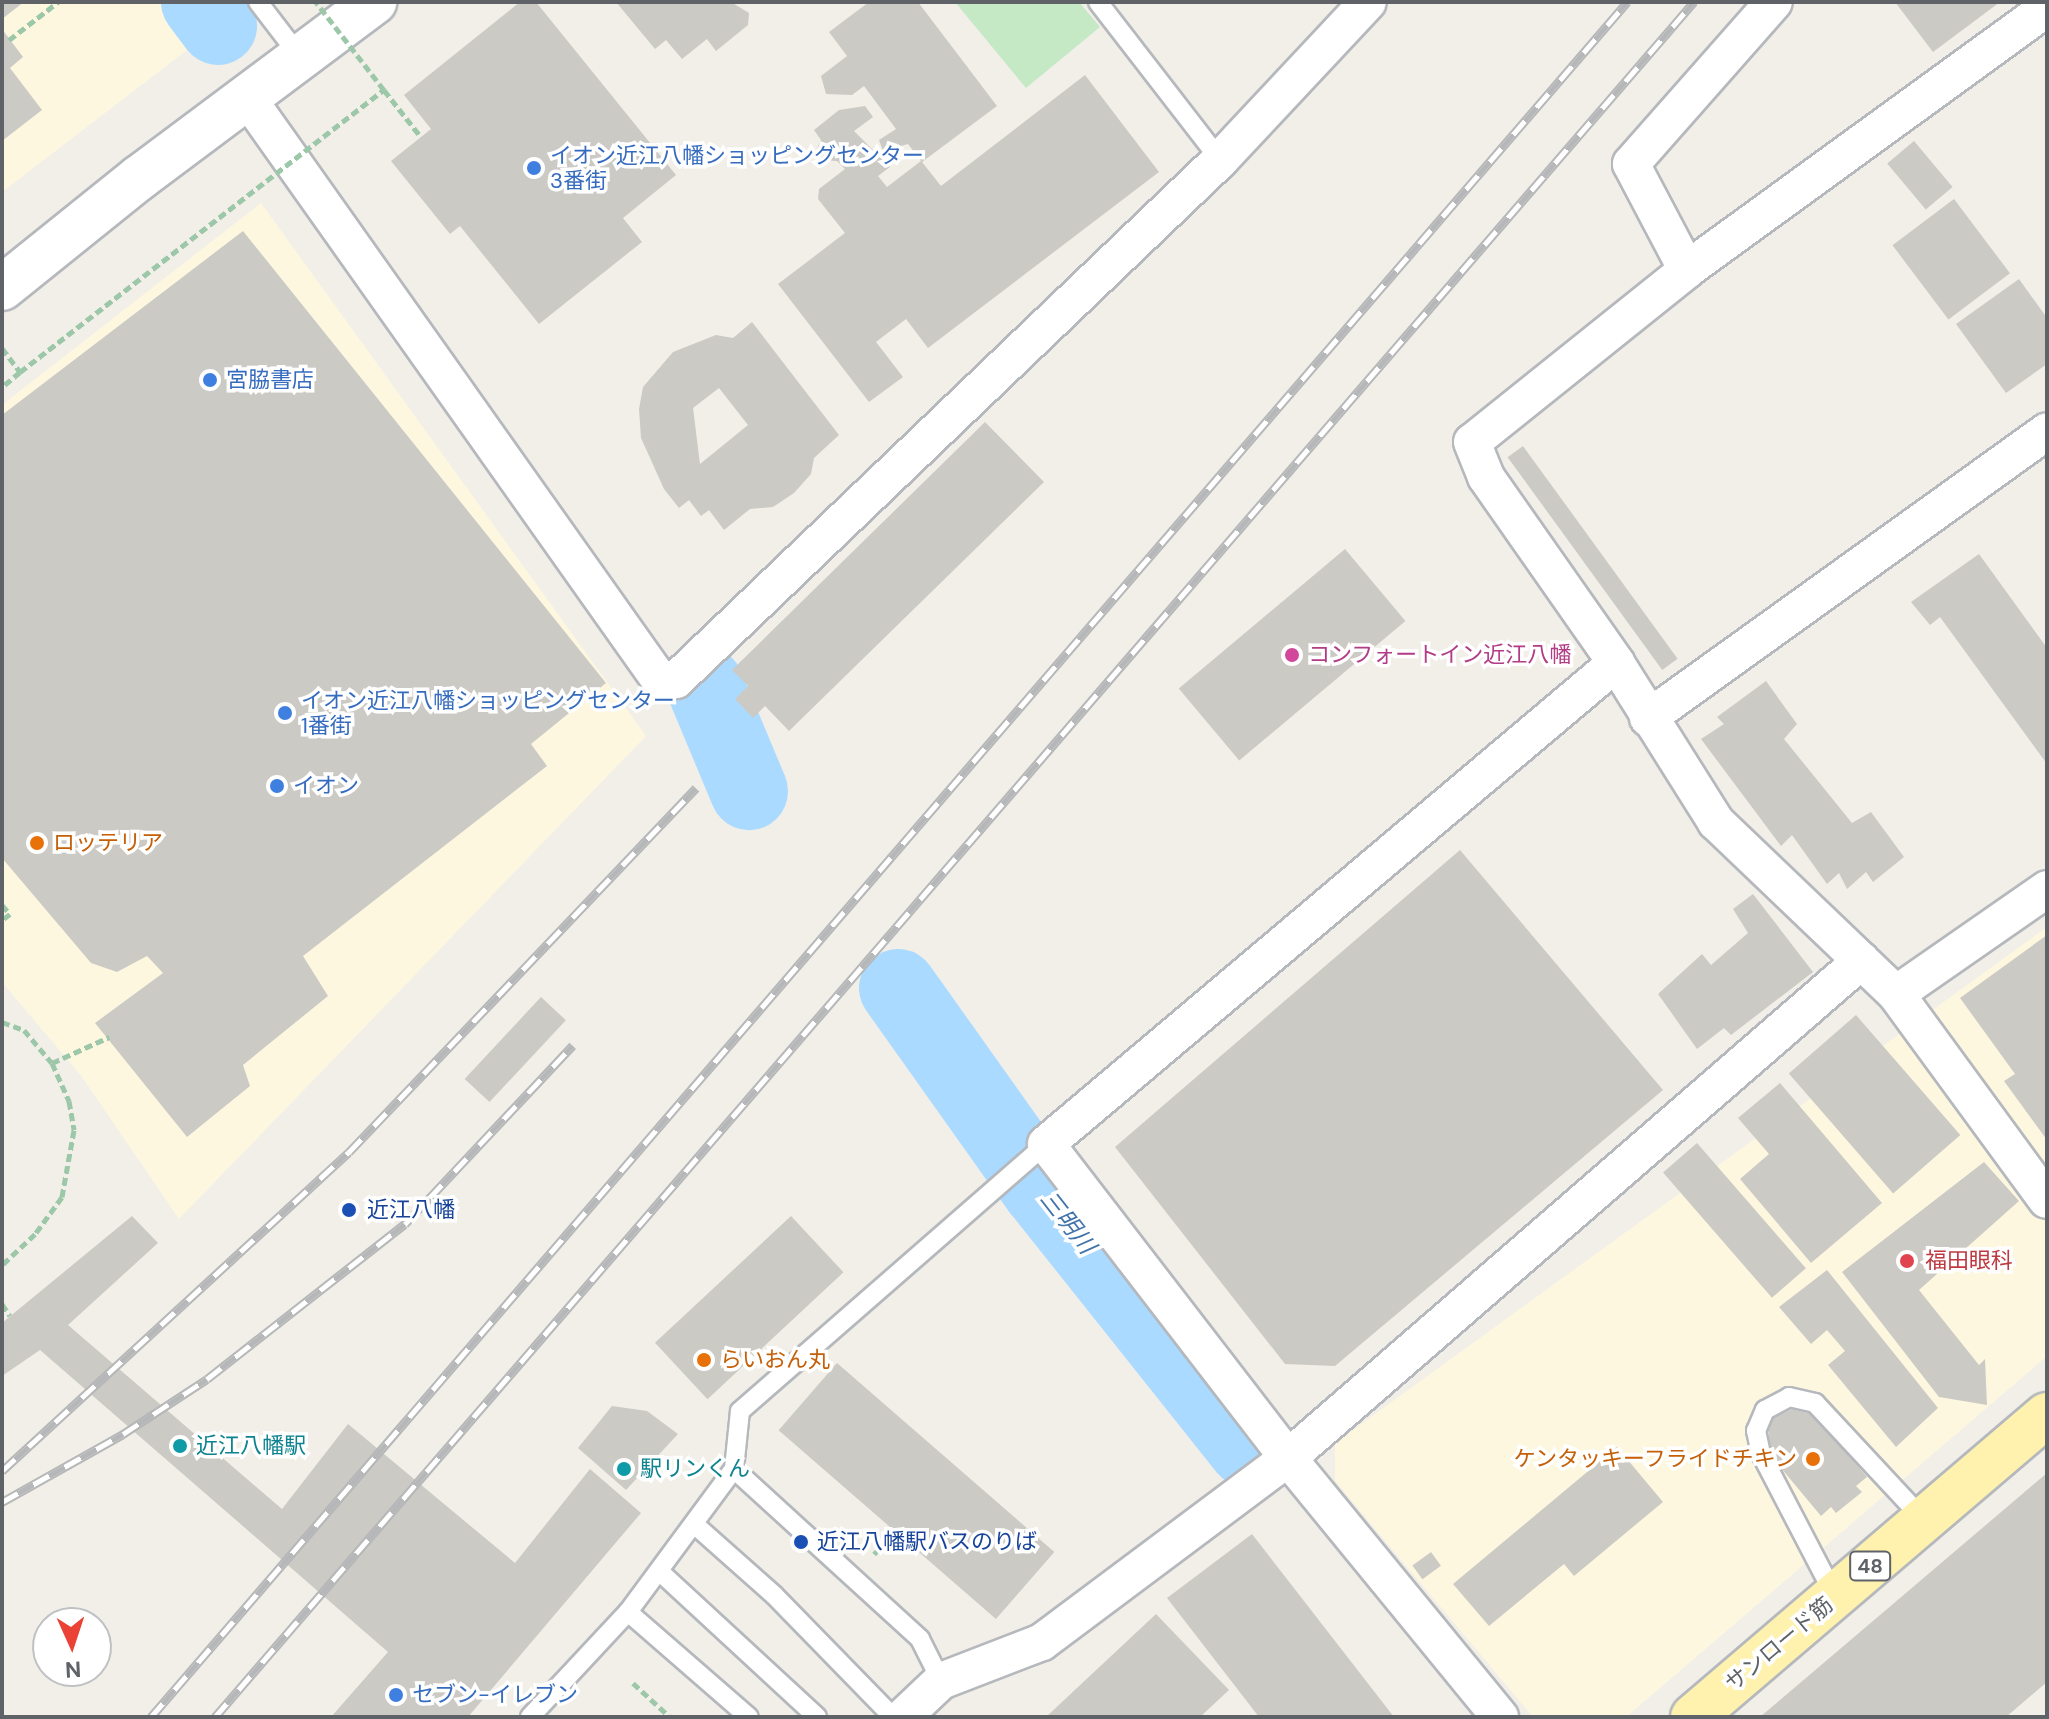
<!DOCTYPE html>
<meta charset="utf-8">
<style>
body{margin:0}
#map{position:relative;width:2049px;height:1719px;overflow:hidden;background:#f1efe8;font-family:"DM Sans","Noto Sans JP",sans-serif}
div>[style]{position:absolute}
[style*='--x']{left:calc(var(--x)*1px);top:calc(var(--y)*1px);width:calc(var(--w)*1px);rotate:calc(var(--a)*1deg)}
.commercial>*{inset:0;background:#fef7e0}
.green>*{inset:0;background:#c5e8c5}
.river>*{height:78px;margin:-39px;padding:0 39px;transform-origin:39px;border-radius:39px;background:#aadaff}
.building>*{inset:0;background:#cccac5;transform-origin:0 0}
.path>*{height:5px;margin-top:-2.5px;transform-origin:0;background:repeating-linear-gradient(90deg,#9cc7a9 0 8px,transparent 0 12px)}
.roads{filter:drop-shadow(2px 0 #b5b8bc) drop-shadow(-2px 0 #b5b8bc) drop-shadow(0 2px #b5b8bc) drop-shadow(0 -2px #b5b8bc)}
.lane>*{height:18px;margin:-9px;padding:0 9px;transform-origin:9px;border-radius:9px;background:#fff}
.street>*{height:36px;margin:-18px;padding:0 18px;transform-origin:18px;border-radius:18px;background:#fff}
.secondary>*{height:44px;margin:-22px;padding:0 22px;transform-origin:22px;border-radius:22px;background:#fff}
.primary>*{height:44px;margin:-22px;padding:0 22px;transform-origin:22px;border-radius:22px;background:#fff2af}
.rail>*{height:9px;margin-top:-4.5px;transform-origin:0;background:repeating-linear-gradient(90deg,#fff 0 18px,#b6b7b8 0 36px);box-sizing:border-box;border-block:2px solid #b6b7b8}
.path-bridge>*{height:5px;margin-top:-2.5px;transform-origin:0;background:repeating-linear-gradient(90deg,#9cc7a9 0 8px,transparent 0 12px)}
.dots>*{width:22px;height:22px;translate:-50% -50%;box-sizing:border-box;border:4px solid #fff;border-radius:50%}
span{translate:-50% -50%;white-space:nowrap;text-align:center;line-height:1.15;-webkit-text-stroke:7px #fff;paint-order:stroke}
.shield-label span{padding:2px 6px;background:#fff;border:2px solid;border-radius:6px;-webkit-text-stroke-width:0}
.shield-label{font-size:20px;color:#5f6368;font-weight:700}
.shop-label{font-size:22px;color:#366cbe}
.left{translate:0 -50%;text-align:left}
.hotel-label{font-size:22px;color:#b23c85}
.food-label{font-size:22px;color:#c56008}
.right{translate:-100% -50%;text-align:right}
.transit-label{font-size:22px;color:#164399}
.health-label{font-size:22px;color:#be3a42}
.culture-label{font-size:22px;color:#0d838f}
.street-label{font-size:22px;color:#5f6368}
.water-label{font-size:24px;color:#4174aa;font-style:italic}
.frame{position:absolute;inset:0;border:4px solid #5f6368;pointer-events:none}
.north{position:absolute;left:32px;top:1607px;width:80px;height:80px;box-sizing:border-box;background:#fff;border:2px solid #bfc1c3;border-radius:50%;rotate:177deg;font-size:22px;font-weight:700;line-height:32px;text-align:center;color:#5f6368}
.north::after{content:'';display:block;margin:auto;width:28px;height:36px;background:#ea4335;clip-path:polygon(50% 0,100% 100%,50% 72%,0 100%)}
</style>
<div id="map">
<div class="commercial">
<div style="clip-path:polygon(2px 2px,177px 2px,204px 37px,2px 192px)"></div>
<div style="clip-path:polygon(261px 203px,646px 736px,179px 1219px,82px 1077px,2px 982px,2px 405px)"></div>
<div style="clip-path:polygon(2047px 927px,2047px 1356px,1626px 1717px,1533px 1717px,1335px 1481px,1335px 1443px)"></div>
</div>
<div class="green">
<div style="clip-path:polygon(955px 2px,1079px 2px,1100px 27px,1026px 88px)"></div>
</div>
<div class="river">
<div style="--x:200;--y:2;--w:30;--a:53"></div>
<div style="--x:705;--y:686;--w:114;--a:67.3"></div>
<div style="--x:898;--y:988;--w:247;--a:54.6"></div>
<div style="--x:1041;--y:1189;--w:331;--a:51.5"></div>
</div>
<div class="building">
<div style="clip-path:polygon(2px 2px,24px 2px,2px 19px)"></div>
<div style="clip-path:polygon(520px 2px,536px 2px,676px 175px,623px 218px,642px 242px,539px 324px,460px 226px,450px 234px,391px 161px,431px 129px,404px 95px)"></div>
<div style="clip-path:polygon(616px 2px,731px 2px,749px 13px,748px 25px,716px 51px,707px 39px,682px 59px,666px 40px,655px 49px)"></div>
<div style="clip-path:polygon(869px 2px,918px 2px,997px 106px,922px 162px,941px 186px,1085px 75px,1159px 172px,928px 348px,906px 319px,876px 342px,903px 377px,869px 402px,778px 284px,845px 233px,818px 199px,819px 189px,845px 169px,837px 161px,819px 160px,814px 155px,821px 140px,814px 130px,839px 110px,865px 106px,873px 117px,854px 131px,890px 167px,878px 176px,887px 187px,921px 161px,908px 144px,883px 151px,879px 140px,896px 129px,864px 86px,852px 95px,826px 94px,821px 76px,847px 56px,829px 32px)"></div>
<div style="clip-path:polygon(1895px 2px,2000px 2px,1933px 52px)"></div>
<div style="clip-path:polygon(2px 29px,23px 57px,10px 68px,42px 110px,2px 141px)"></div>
<div style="left:1914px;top:141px;width:60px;height:35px;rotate:50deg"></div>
<div style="left:1954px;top:199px;width:93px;height:77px;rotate:53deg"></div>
<div style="clip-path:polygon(243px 231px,606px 683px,531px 744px,547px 766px,303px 956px,328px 996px,243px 1065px,250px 1086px,187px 1137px,95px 1023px,163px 973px,147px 956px,117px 972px,91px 963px,2px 858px,2px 415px)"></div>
<div style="clip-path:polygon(2019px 279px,2047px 318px,2047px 364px,2006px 393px,1956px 324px)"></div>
<div style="clip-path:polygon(evenodd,752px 322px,839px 435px,814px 458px,811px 474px,794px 493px,773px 507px,750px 509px,724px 530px,709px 510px,701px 516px,689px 500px,679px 508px,664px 489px,641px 438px,639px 409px,643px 387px,673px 352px,716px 335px,733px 338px,752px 322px,719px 388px,748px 425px,700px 464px,693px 408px,719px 388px)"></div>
<div style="clip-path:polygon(985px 422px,1044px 482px,789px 731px,765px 706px,753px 718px,735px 699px,748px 686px,732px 670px)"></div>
<div style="left:1523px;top:446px;width:263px;height:19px;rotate:54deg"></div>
<div style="left:1345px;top:549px;width:94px;height:217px;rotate:50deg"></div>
<div style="clip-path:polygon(1979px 554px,2047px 648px,2047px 764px,1940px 617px,1930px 625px,1911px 602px)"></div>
<div style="clip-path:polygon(1766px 681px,1797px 724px,1784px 739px,1852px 823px,1871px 812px,1904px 857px,1873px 882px,1866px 872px,1847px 889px,1839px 873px,1827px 884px,1792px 835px,1781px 846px,1701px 739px,1724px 724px,1717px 717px)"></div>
<div style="clip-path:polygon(1460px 850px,1663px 1090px,1335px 1366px,1285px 1364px,1115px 1147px)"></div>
<div style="clip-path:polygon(1753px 894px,1813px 972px,1731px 1035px,1724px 1028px,1697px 1049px,1658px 994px,1702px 954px,1711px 965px,1748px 933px,1733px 909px)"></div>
<div style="clip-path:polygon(2047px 935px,2047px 1140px,2004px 1081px,2015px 1074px,1960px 998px)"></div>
<div style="left:541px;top:997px;width:34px;height:112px;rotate:43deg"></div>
<div style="left:1856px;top:1015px;width:159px;height:89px;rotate:49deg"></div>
<div style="clip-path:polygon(1780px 1083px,1882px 1203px,1811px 1263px,1740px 1179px,1769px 1154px,1738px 1118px)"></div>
<div style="left:1697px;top:1143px;width:166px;height:45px;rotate:49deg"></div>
<div style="clip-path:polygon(1984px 1162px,2019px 1201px,1919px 1290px,1979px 1365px,1985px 1359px,1987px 1405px,1939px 1397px,1842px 1272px)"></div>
<div style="clip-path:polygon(132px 1216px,158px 1243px,68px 1325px,282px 1509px,348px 1424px,515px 1563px,590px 1469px,641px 1513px,468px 1717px,331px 1717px,388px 1652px,40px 1350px,2px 1376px,2px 1323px)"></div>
<div style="left:791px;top:1216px;width:77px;height:186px;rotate:47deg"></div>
<div style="clip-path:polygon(1827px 1270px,1938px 1408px,1896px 1447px,1828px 1365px,1845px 1351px,1827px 1330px,1811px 1344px,1779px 1307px)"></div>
<div style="left:837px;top:1363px;width:288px;height:89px;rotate:41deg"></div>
<div style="clip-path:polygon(612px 1406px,647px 1411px,678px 1434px,626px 1490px,578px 1448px)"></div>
<div style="clip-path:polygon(1792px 1409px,1812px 1414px,1837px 1442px,1844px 1436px,1862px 1457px,1855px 1463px,1867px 1477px,1856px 1486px,1862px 1492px,1836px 1513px,1831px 1507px,1821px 1516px,1770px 1455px,1768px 1428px,1774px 1418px)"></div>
<div style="clip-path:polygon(1617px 1447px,1663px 1502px,1574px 1576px,1564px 1564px,1489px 1626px,1453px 1584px)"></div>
<div style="clip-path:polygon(2047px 1473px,2047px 1682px,2006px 1717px,1760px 1717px)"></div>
<div style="clip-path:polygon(1252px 1534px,1394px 1717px,1259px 1717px,1167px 1598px)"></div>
<div style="left:1431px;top:1552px;width:17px;height:23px;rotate:54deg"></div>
<div style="clip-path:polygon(1156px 1614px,1229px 1690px,1200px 1717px,1046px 1717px)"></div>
</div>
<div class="path">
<div style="--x:9;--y:40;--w:62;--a:-37.8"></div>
<div style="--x:384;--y:90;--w:60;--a:51.8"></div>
<div style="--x:2;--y:348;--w:30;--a:53"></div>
<div style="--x:20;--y:372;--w:23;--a:140"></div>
<div style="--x:2;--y:905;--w:12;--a:48"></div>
<div style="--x:10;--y:914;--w:10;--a:143"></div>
<div style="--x:2;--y:1022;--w:23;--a:20"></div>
<div style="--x:24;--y:1030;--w:43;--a:49.7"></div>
<div style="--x:52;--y:1063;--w:42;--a:65.9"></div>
<div style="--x:69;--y:1101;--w:29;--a:80"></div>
<div style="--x:74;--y:1130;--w:68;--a:100.2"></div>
<div style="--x:62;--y:1197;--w:46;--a:126.1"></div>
<div style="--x:35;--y:1234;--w:45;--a:136.8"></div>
<div style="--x:52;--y:1063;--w:63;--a:-24.5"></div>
<div style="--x:2;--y:1304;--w:14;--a:56"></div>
<div style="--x:874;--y:1554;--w:16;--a:-45"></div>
<div style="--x:633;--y:1683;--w:50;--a:42.6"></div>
</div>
<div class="roads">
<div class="lane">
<div style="--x:258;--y:2;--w:71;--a:52.5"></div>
<div style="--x:1098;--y:2;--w:200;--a:52.3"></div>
<div style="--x:734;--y:1469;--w:252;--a:42.4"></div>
<div style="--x:920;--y:1639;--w:47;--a:63.4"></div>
<div style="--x:694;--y:1524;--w:107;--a:41.6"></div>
<div style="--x:774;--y:1595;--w:170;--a:45.7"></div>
<div style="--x:659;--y:1571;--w:215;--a:42.7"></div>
<div style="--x:1835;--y:1596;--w:160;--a:-117.5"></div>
<div style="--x:1761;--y:1454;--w:24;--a:-102"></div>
<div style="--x:1756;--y:1431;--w:23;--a:-67"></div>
<div style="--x:1765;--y:1410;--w:27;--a:-28"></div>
<div style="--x:1789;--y:1397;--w:27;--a:13"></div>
<div style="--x:1815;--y:1403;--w:160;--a:47"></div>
<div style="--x:628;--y:1612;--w:160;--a:41"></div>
<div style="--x:530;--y:1717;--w:144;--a:-47"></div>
<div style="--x:628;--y:1612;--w:178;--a:-53.5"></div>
<div style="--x:734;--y:1469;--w:58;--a:-84.1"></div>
<div style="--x:740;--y:1411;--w:406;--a:-41.1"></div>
</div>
<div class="street">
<div style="--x:2047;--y:8;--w:445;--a:144"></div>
<div style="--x:1687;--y:270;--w:275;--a:141.3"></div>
<div style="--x:1472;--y:442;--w:38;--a:68"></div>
<div style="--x:1486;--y:477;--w:227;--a:55"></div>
<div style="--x:1616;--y:663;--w:188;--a:57.8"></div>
<div style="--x:1716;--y:822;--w:249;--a:43.7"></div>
<div style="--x:1896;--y:994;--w:255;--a:53.8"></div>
<div style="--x:246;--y:96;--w:714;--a:54.69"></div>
<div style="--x:659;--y:679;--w:17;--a:3"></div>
<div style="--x:676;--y:680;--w:753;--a:-43.71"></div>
<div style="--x:1220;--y:160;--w:216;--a:-46.9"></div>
<div style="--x:1687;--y:270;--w:120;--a:-117.8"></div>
<div style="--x:1631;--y:164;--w:216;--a:-48.6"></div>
<div style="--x:1648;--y:718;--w:491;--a:-35.7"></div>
<div style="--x:1896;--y:994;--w:184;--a:-34.8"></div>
<div style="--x:903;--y:1717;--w:52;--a:-43.5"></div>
<div style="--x:941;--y:1681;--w:108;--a:-21.1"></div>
<div style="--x:1042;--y:1642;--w:307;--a:-36.8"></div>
<div style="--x:1288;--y:1458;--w:759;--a:-40.94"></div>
<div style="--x:1500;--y:1717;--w:335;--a:-129.3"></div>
<div style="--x:1288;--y:1458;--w:396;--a:-127.6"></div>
<div style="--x:1046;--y:1144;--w:746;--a:-40.16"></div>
</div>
<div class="secondary">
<div style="--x:2;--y:288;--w:176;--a:-38.8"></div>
<div style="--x:139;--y:178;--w:294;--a:-36.8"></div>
</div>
<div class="primary">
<div style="--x:1693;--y:1717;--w:465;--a:-40.5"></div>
</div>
</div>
<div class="rail">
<div style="--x:2;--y:1471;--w:471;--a:-42.6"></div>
<div style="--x:349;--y:1152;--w:503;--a:-46.37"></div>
<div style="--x:2;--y:1502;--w:139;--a:-29.3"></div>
<div style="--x:123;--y:1434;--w:100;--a:-33.2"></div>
<div style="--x:207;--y:1379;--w:251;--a:-38.1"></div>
<div style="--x:405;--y:1224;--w:245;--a:-46.8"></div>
<div style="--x:151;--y:1717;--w:2263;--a:-49.28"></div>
<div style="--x:215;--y:1717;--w:2265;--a:-49.23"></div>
</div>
<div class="path-bridge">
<div style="--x:20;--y:372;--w:460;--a:-37.8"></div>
<div style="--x:384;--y:90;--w:111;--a:-127.7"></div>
</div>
<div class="dots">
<div style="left:534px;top:168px;background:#3f7fe0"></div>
<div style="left:210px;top:380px;background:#3f7fe0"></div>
<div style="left:1292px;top:655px;background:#d1479c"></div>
<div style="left:285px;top:713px;background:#3f7fe0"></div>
<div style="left:277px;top:786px;background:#3f7fe0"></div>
<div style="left:37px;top:843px;background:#e8710a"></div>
<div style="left:349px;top:1210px;background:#1a4fb4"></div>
<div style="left:1907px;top:1261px;background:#e0444e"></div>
<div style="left:704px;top:1360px;background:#e8710a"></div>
<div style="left:180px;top:1446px;background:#0f9aa8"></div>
<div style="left:1813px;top:1459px;background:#e8710a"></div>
<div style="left:624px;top:1469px;background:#0f9aa8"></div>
<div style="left:801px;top:1542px;background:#1a4fb4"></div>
<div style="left:396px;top:1695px;background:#3f7fe0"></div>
</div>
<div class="shield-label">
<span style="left:1870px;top:1566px">48</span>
</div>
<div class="shop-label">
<span class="left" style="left:550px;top:168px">イオン近江八幡ショッピングセンター<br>3番街</span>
<span class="left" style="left:226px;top:380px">宮脇書店</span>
<span class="left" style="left:301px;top:713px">イオン近江八幡ショッピングセンター<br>1番街</span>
<span class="left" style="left:293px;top:786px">イオン</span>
<span class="left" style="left:412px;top:1695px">セブン-イレブン</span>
</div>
<div class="hotel-label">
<span class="left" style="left:1308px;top:655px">コンフォートイン近江八幡</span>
</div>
<div class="food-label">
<span class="left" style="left:53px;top:843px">ロッテリア</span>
<span class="left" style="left:720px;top:1360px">らいおん丸</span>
<span class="right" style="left:1797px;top:1459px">ケンタッキーフライドチキン</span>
</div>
<div class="transit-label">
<span class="left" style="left:367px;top:1210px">近江八幡</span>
<span class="left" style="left:817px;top:1542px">近江八幡駅バスのりば</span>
</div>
<div class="health-label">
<span class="left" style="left:1925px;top:1261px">福田眼科</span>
</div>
<div class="culture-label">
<span class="left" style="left:196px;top:1446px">近江八幡駅</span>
<span class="left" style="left:640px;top:1469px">駅リンくん</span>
</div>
<div class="street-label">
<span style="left:1779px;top:1644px;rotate:-40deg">サンロード筋</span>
</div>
<div class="water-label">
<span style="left:1068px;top:1222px;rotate:52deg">三明川</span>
</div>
<div class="frame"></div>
<div class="north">N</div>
</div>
